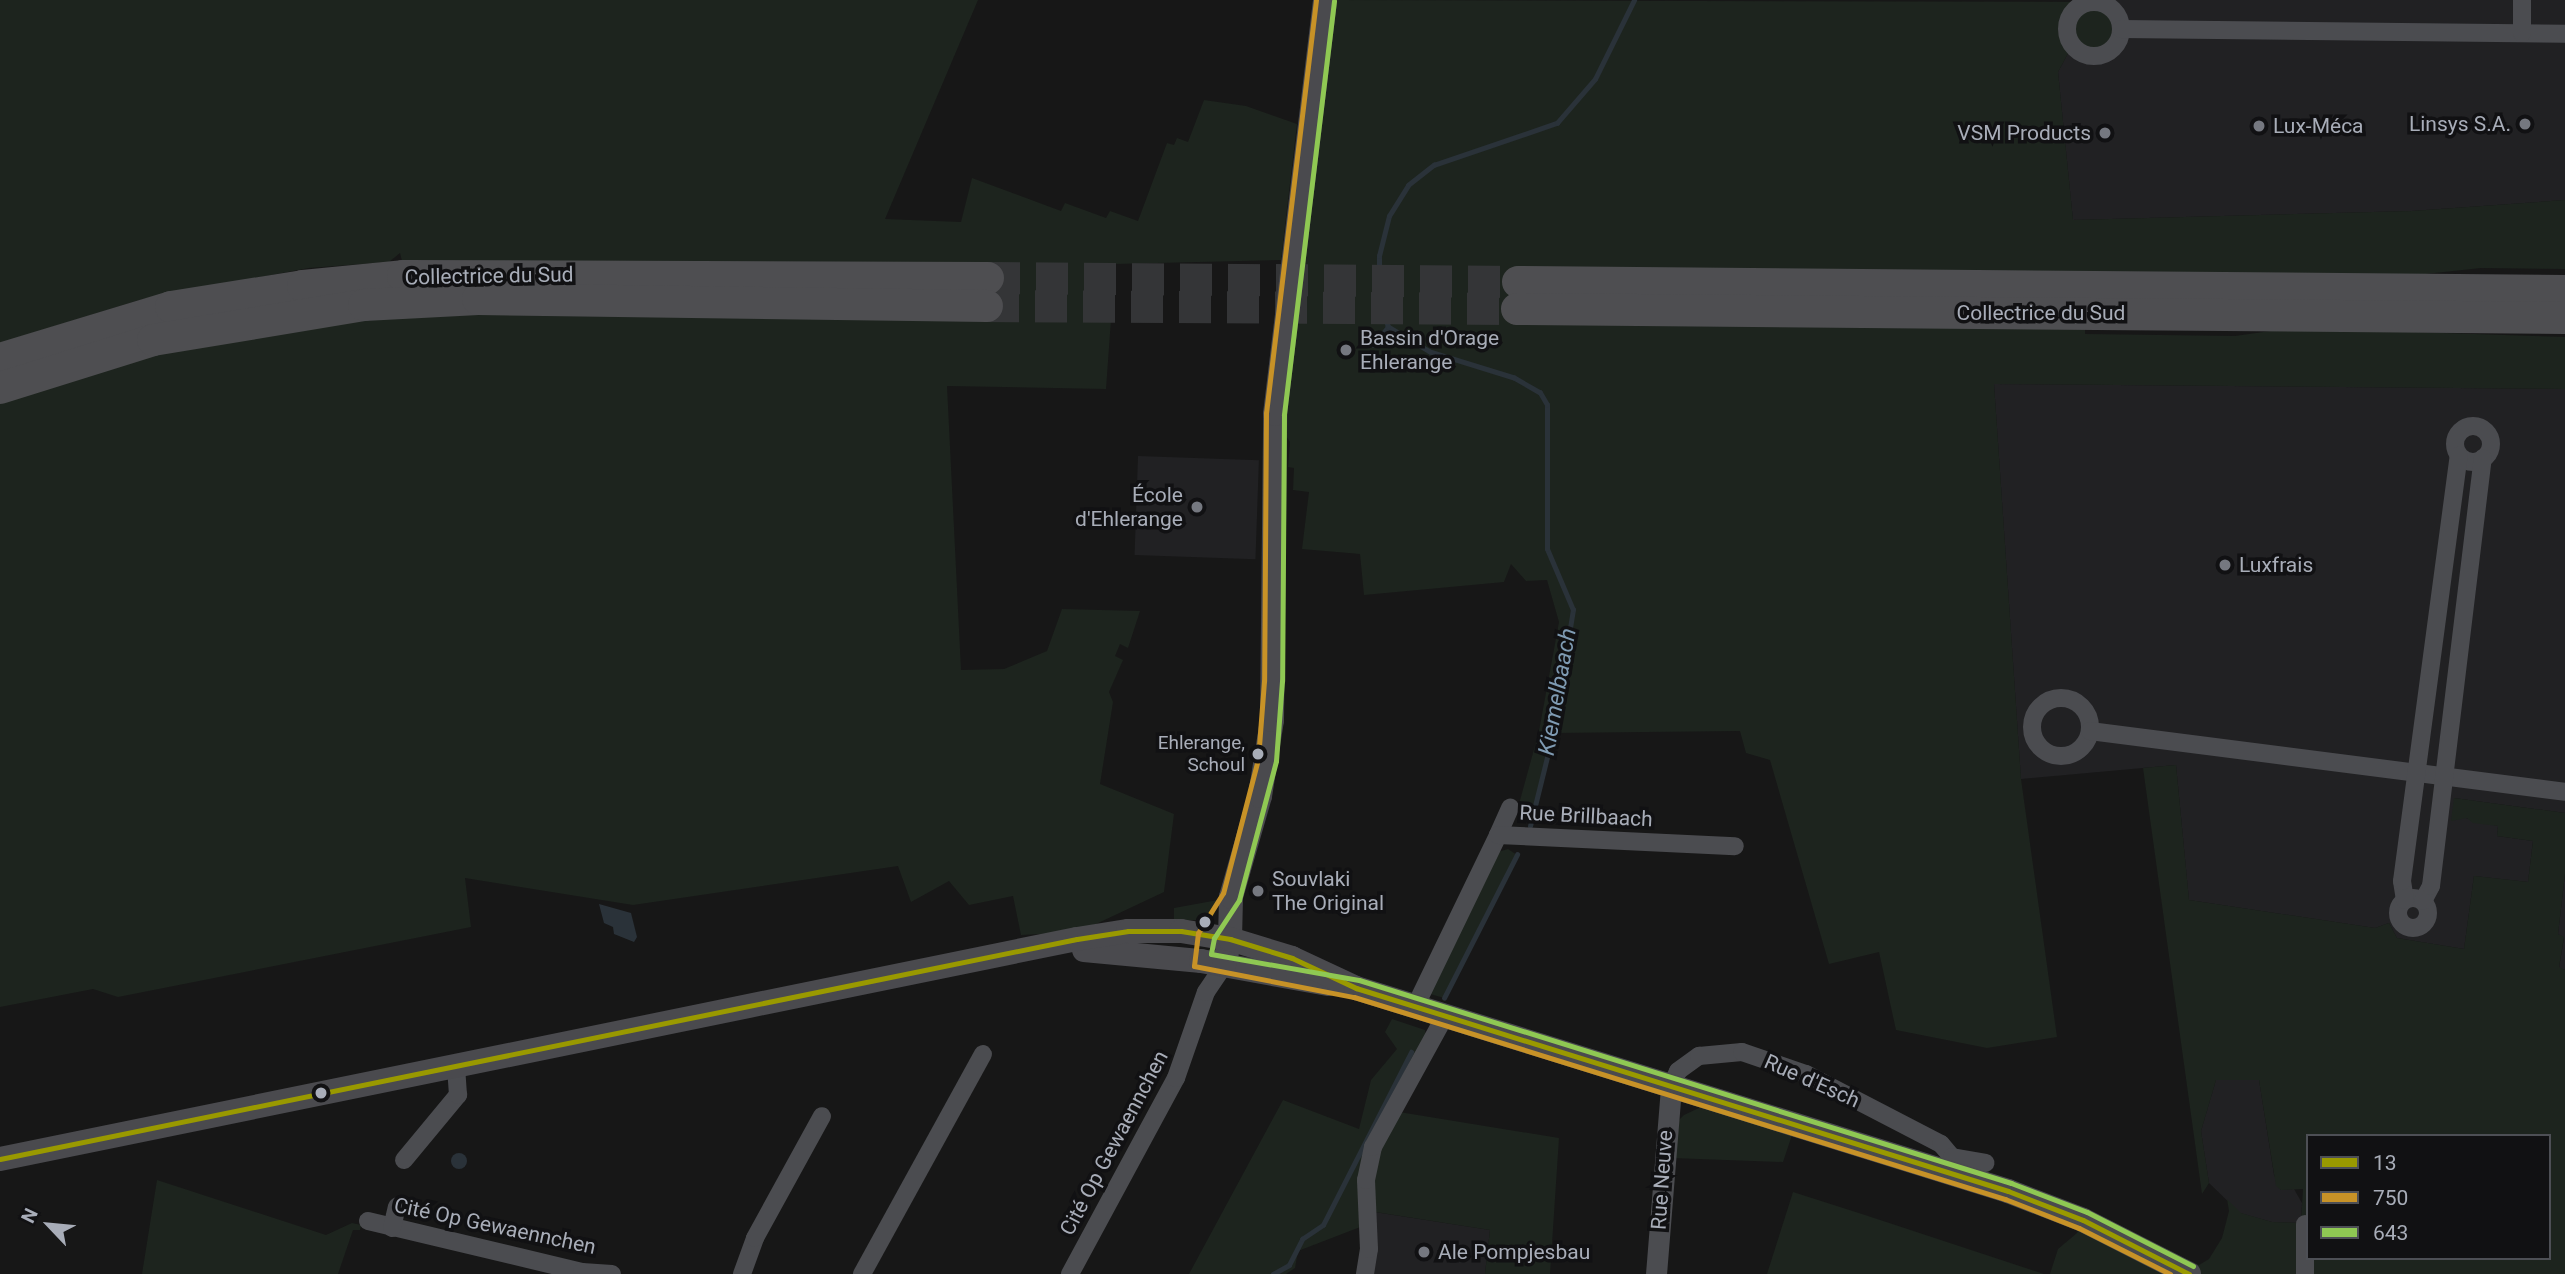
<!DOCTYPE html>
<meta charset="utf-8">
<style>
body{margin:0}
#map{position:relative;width:2565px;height:1274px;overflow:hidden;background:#171717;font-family:Roboto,sans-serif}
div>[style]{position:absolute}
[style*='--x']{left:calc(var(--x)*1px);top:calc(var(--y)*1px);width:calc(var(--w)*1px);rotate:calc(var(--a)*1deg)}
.built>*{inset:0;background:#212123;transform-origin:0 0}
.green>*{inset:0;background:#1d241e}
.water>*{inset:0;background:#2a3239}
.round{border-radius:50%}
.stream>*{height:4.5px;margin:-2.25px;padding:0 2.25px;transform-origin:2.25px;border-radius:2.25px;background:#2a3239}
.motorway-tunnel>*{height:32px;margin-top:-16px;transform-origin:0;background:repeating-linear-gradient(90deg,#343537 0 32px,transparent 0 48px)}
.minor>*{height:18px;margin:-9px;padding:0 9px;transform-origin:9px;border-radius:9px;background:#4b4c50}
.minor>.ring{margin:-9px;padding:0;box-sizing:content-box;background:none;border:18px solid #4b4c50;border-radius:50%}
.tertiary>*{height:21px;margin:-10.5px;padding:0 10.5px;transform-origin:10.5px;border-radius:10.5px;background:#4b4c50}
.secondary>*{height:24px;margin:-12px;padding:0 12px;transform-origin:12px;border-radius:12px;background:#4a4a4e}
.motorway>*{height:32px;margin:-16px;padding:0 16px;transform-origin:16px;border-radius:16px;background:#4e4e51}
.bus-1>*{height:5px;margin:-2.5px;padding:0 2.5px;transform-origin:2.5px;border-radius:2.5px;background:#990}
.bus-2>*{height:5px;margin:-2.5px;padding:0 2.5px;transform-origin:2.5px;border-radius:2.5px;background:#c79227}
.bus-3>*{height:5px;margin:-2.5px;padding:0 2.5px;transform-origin:2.5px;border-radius:2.5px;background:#8fc853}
.dots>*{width:19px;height:19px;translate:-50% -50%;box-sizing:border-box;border:4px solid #111113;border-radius:50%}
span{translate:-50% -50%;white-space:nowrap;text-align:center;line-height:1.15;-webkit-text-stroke:7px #111113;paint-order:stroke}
.bus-label{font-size:19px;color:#a8adb8}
.right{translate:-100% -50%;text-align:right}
.poi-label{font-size:21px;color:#a8adb8}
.left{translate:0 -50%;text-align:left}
.street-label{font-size:21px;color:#a8adb8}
.water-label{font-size:23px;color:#7f9bb3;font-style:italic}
.legend{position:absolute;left:2306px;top:1134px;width:245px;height:126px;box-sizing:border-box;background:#111113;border:2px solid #4d4f55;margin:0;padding:9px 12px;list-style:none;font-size:21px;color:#a8adb8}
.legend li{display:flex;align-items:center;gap:14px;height:35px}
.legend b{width:35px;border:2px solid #4d4f55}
.north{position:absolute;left:14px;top:1190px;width:70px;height:70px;-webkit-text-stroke:5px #111113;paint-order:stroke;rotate:296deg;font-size:19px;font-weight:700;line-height:28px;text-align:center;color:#a8adb8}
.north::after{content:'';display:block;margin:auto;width:24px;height:32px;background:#a8adb8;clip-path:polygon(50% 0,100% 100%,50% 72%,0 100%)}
</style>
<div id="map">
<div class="built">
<div style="clip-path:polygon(2082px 0,2565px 0,2565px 200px,2412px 211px,2073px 220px,2058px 72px,2072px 46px,2095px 57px,2111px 50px,2092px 2px,2083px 4px)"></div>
<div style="clip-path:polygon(1994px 384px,2565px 389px,2565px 813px,2454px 798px,2458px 816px,2498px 826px,2497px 836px,2533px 841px,2528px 882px,2474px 876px,2464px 949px,2397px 938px,2389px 923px,2375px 928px,2189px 900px,2176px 765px,2021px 779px)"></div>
<div style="left:1138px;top:456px;width:121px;height:99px;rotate:2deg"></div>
<div style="clip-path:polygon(2565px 874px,2565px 970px,2559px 968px,2564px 938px,2558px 934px)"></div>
<div style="clip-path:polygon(2216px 1080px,2259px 1080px,2274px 1175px,2281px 1190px,2294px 1189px,2302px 1203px,2301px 1223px,2272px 1222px,2240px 1213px,2209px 1183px,2201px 1131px)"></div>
<div style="clip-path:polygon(1368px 1211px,1490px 1230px,1485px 1274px,1365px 1274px)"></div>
</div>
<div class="green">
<div style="clip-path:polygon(0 0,978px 0,885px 219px,961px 222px,972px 178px,1061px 211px,1065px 203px,1106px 218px,1110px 211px,1138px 221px,1167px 143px,1174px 145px,1177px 138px,1188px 142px,1204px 100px,1246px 106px,1297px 124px,1281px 260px,1115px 264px,1106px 389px,947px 386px,961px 670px,1004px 669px,1047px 651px,1062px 609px,1140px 611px,1128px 648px,1120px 644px,1115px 656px,1123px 660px,1109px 692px,1113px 702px,1100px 784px,1174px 814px,1164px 892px,1079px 932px,1021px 935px,1013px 896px,969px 905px,949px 881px,911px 902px,898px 866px,633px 905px,465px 878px,471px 927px,118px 997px,93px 989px,0 1007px,0 404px,77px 374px,158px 352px,312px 326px,930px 264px,402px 261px,400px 253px,389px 262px,309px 268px,143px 299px,0 343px)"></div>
<div style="clip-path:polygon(1336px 0,2100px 2px,2119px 19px,2117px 44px,2095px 57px,2072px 46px,2058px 72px,2073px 220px,2412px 211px,2565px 200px,2565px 269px,2481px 268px,2416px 275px,2085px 327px,2085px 334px,2235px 336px,2292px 328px,2565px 337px,2565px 389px,1994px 384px,2021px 779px,2057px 1037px,1987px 1048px,1896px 1030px,1879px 952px,1829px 964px,1770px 760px,1746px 753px,1740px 731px,1553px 733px,1534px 809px,1525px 809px,1519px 804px,1539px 731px,1559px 622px,1547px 580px,1526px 581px,1511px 564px,1504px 582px,1364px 595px,1360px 554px,1302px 549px,1309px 492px,1293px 490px,1294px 468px,1288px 467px,1290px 442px,1284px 433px)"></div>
<div style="clip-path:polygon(evenodd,2176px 765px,2189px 900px,2375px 928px,2389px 923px,2397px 938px,2464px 949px,2474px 876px,2528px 882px,2533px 841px,2497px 836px,2498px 826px,2473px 823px,2467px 818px,2451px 821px,2454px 798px,2565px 813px,2565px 874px,2558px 934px,2564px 937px,2559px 967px,2565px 970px,2565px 1274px,2050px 1274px,2058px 1249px,2077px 1233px,2088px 1209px,2199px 1265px,2209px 1259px,2222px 1238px,2229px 1211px,2227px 1199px,2241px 1213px,2272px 1222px,2301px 1223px,2303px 1189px,2281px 1190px,2276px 1186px,2259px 1080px,2216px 1080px,2201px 1131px,2209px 1183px,2202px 1194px,2143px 768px,2176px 765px,2308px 1136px,2549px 1136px,2549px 1258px,2308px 1258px,2308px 1136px)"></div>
<div style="clip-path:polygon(1508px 849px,1517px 855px,1444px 998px,1430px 994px,1498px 852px)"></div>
<div style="clip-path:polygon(1218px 900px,1214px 915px,1205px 920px,1174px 920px,1174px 908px)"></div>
<div style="clip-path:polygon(1392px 1019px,1425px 1030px,1428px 1048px,1393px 1111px,1559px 1138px,1550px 1274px,1485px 1274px,1490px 1230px,1369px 1211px,1368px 1224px,1298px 1251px,1295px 1268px,1286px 1274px,1189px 1274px,1283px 1100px,1359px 1129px,1371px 1080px,1397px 1049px,1385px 1032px)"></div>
<div style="clip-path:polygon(1701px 1107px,1792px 1135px,1783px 1162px,1672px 1158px,1673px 1126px,1684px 1115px)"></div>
<div style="clip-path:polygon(157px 1180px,326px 1235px,352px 1223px,361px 1225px,360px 1230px,353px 1230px,338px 1274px,142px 1274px)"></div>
<div style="clip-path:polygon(1793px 1192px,1865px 1215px,2044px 1274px,1767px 1274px)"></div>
</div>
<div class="water">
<div style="clip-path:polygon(599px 904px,631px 913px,637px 937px,634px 942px,614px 934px,613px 927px,604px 923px)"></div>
<div class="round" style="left:451px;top:1153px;width:16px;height:16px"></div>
</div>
<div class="stream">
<div style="--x:1373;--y:345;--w:23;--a:-50"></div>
<div style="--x:1530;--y:826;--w:96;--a:-76.1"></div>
<div style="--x:1553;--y:733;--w:125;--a:-80.8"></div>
<div style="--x:1573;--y:610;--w:66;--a:-113.1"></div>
<div style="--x:1547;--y:549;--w:144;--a:-90"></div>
<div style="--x:1547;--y:405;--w:14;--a:-120"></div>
<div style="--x:1540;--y:393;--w:30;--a:-150"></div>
<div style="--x:1514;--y:378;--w:88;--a:-162.8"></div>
<div style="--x:1430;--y:352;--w:49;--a:-149.2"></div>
<div style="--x:1388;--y:327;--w:31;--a:-107"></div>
<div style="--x:1379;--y:297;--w:41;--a:-90"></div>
<div style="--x:1379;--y:256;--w:41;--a:-76"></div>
<div style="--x:1389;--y:216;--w:36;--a:-58"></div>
<div style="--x:1408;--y:185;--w:33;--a:-38"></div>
<div style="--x:1434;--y:165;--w:130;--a:-18.9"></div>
<div style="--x:1557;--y:123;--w:58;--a:-49.2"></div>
<div style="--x:1595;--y:79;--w:88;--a:-63.7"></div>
<div style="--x:1444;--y:998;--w:161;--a:-63"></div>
<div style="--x:1273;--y:1274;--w:18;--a:-29"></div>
<div style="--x:1289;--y:1265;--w:29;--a:-63"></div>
<div style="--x:1302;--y:1239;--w:25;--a:-34"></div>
<div style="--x:1323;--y:1225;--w:194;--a:-63"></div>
</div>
<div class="motorway-tunnel">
<div style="--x:988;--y:278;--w:530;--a:0.43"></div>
<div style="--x:987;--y:306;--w:530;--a:0.32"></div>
</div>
<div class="minor">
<div class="ring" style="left:2067px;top:2px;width:36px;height:36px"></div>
<div style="--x:2121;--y:29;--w:444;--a:0.6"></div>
<div style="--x:2522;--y:33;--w:33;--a:-90"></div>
<div class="ring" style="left:2455px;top:426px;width:18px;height:18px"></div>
<div class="ring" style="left:2032px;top:698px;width:40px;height:40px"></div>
<div style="--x:2090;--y:731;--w:479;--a:7.3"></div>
<div style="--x:1498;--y:835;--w:30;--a:-66"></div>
<div class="ring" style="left:2398px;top:898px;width:12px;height:12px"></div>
<div style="--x:2405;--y:900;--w:19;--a:-99"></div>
<div style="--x:2402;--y:881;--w:429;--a:-82.4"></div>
<div style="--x:2423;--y:901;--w:17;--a:-62"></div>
<div style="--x:2431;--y:886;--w:431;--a:-83.1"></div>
<div style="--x:1415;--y:1007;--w:191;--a:-64.2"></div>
<div style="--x:1498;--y:835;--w:237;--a:2.7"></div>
<div style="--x:1671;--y:1087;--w:17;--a:-66"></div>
<div style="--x:1678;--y:1071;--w:26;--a:-36"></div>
<div style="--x:1699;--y:1056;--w:43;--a:-5.3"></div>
<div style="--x:1742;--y:1052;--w:68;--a:19"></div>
<div style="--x:1806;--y:1074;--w:152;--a:27.4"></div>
<div style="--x:1941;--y:1144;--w:17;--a:50"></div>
<div style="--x:1952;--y:1157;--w:19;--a:78"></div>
<div style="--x:1952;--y:1157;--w:34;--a:10"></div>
<div style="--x:404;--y:1160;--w:85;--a:-50.3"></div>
<div style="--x:458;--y:1095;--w:29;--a:-94"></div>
<div style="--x:368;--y:1221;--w:220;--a:13.4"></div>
<div style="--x:582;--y:1272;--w:30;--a:4"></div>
<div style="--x:2305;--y:1224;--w:50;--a:90"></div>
<div style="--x:392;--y:1228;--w:22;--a:-77"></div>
<div style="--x:742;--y:1274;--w:38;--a:-70"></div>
<div style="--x:755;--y:1238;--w:139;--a:-61.2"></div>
<div style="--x:862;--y:1274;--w:251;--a:-61.2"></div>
<div style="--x:1070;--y:1274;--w:223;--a:-61.6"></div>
<div style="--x:1176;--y:1078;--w:91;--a:-70.8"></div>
<div style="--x:1206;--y:992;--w:32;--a:-56"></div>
<div style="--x:1365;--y:1274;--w:25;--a:-81"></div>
<div style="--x:1369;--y:1249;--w:69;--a:-92.5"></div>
<div style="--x:1366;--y:1180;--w:34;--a:-78"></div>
<div style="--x:1373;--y:1147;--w:149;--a:-61.2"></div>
</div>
<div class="tertiary">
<div style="--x:1656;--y:1274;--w:188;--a:-85.4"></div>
</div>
<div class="secondary">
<div style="--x:1084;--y:950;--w:118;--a:5.4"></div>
<div style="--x:1201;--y:961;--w:129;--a:10.3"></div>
<div style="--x:1224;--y:965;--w:27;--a:-77"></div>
<div style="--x:1230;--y:939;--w:42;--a:-88.6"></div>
<div style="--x:1231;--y:897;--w:105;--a:-74"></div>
<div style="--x:1260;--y:796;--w:77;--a:-81"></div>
<div style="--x:1272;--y:720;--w:306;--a:-89.4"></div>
<div style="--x:1275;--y:414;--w:417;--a:-83.1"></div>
<div style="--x:0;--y:1159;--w:1099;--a:-11.55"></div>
<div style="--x:1077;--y:939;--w:52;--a:-8.9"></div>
<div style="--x:1128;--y:931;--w:53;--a:0"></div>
<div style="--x:1181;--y:931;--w:50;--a:9.3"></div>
<div style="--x:1230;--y:939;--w:65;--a:17"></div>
<div style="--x:1292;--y:958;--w:71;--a:25.1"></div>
<div style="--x:1356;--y:988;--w:683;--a:17.29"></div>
<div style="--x:2008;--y:1191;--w:80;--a:21.1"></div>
<div style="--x:2083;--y:1220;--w:119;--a:27"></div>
</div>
<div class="motorway">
<div style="--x:1518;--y:282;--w:1047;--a:0.49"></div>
<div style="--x:1517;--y:309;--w:1048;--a:0.49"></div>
<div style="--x:0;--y:359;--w:179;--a:-16.9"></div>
<div style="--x:171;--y:307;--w:134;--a:-9"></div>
<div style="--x:303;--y:286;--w:100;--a:-5.7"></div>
<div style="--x:403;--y:276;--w:585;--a:0.2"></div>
<div style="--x:0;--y:388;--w:160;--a:-17.4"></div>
<div style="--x:153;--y:340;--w:214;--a:-9.4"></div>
<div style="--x:364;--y:305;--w:114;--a:-3"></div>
<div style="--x:478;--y:299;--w:509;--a:0.79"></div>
</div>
<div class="bus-1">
<div style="--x:0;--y:1159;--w:1099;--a:-11.55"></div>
<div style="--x:1077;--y:939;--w:52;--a:-8.9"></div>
<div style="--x:1128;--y:931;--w:53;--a:0"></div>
<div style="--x:1181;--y:931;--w:50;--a:9.3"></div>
<div style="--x:1230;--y:939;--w:65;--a:17"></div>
<div style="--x:1292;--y:958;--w:71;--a:25.1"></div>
<div style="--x:1356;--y:988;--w:683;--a:17.29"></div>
<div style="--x:2008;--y:1191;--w:80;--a:21.1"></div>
<div style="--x:2083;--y:1220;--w:119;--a:27"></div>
</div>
<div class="bus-2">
<div style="--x:1316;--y:0;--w:416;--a:96.9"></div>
<div style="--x:1266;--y:413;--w:268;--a:90.4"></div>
<div style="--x:1264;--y:681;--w:78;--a:94.4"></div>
<div style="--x:1258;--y:759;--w:138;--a:104.6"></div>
<div style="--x:1223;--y:893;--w:47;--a:122"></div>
<div style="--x:1198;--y:933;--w:33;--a:97"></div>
<div style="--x:1194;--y:966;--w:163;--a:11"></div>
<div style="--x:1354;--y:997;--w:682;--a:17.24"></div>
<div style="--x:2005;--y:1199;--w:79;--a:21.4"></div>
<div style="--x:2079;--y:1228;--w:102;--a:26.8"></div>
</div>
<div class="bus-3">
<div style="--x:1334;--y:1;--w:417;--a:96.9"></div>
<div style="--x:1284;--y:415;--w:266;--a:90.4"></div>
<div style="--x:1282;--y:681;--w:80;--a:94.3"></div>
<div style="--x:1276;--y:761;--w:144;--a:104.9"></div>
<div style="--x:1239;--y:900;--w:45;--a:123.3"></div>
<div style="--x:1214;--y:938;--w:16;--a:101"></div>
<div style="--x:1211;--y:954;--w:150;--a:10"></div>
<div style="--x:1359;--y:980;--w:683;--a:17.29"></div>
<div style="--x:2011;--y:1183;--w:81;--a:20.9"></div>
<div style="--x:2087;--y:1212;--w:119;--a:27"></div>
</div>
<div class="dots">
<div style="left:2525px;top:124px;background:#757880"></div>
<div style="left:2259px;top:126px;background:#757880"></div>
<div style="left:2105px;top:133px;background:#757880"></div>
<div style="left:1346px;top:350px;background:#757880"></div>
<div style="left:1197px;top:507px;background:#757880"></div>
<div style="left:2225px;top:565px;background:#757880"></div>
<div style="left:1258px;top:754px;background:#a8adb8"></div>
<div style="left:1258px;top:891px;background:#757880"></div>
<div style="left:1205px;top:922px;background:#a8adb8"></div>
<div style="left:321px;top:1093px;background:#a8adb8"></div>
<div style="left:1424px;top:1252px;background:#757880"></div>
</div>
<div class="bus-label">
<span class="right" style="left:1245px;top:754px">Ehlerange,<br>Schoul</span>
</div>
<div class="poi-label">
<span class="right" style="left:2511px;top:124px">Linsys S.A.</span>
<span class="left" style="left:2273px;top:126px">Lux-Méca</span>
<span class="right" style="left:2091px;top:133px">VSM Products</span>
<span class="left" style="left:1360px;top:350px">Bassin d'Orage<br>Ehlerange</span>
<span class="right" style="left:1183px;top:507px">École<br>d'Ehlerange</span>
<span class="left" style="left:2239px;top:565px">Luxfrais</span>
<span class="left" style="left:1272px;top:891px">Souvlaki<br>The Original</span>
<span class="left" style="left:1438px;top:1252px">Ale Pompjesbau</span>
</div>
<div class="street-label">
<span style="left:489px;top:276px;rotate:-1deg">Collectrice du Sud</span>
<span style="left:2041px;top:313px">Collectrice du Sud</span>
<span style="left:1586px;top:816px;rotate:3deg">Rue Brillbaach</span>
<span style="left:1812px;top:1081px;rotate:24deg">Rue d'Esch</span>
<span style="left:1114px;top:1143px;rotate:-62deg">Cité Op Gewaennchen</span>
<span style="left:1662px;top:1180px;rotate:-86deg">Rue Neuve</span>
<span style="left:495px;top:1226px;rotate:12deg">Cité Op Gewaennchen</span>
</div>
<div class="water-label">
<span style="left:1558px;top:692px;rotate:-80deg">Kiemelbaach</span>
</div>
<ul class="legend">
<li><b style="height:9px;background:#990"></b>13</li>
<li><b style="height:9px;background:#c79227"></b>750</li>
<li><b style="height:9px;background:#8fc853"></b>643</li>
</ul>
<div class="north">N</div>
</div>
